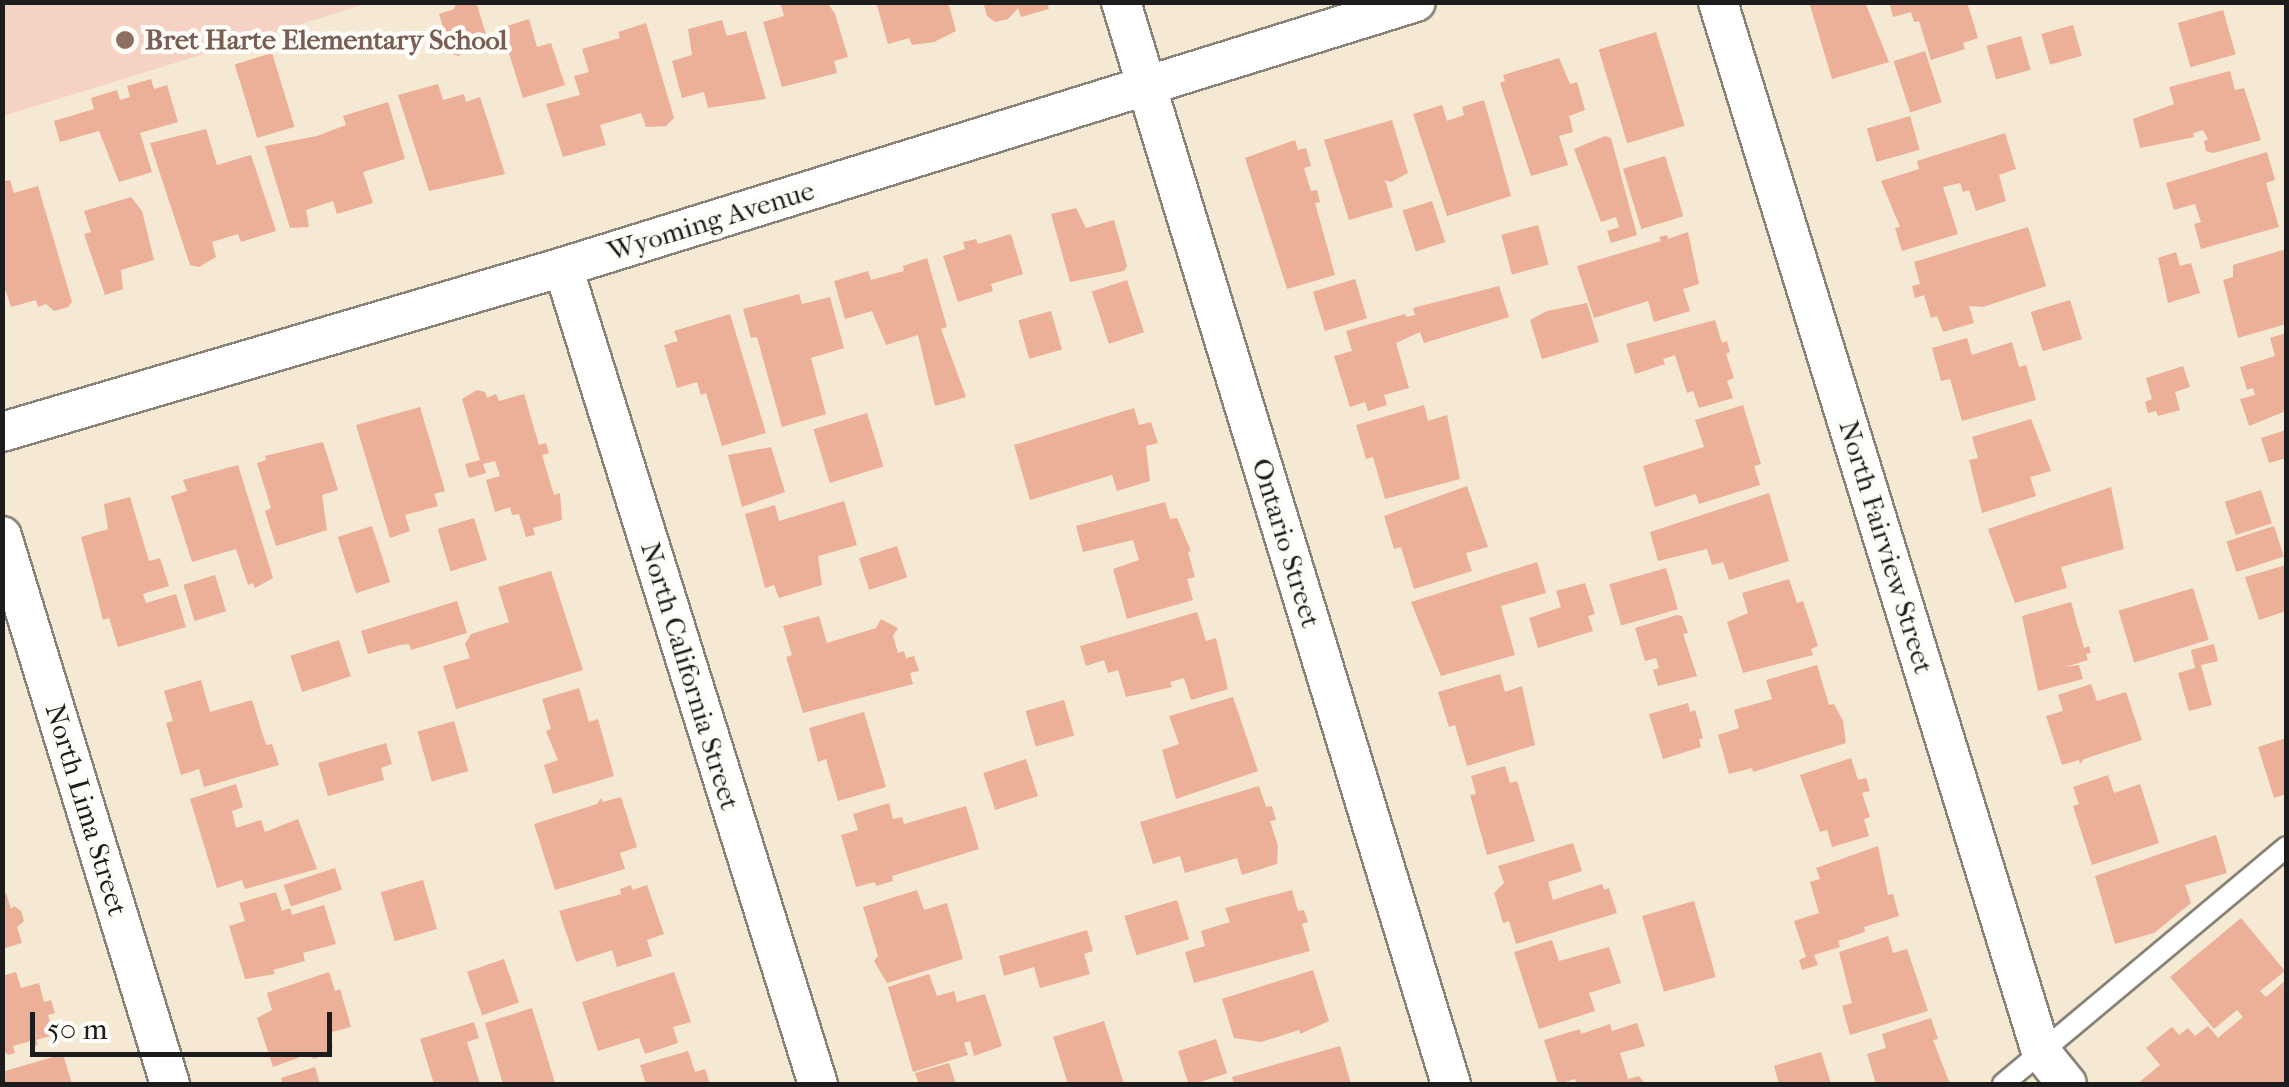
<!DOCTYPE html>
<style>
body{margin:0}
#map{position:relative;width:2289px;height:1087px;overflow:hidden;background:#f5e9d3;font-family:"IM FELL French Canon",serif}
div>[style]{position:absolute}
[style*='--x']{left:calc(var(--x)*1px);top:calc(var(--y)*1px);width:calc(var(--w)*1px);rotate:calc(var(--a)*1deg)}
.built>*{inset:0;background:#f6d2c4}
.building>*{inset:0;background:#ecaf97;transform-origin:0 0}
.roads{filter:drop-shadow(2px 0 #888278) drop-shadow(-2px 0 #888278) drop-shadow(0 2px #888278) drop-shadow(0 -2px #888278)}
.service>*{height:20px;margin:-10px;padding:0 10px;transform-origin:10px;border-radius:10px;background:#fff}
.minor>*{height:38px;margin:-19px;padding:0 19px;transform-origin:19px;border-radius:19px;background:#fff}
.dots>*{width:28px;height:28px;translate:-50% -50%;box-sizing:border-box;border:5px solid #fdfcf7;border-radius:50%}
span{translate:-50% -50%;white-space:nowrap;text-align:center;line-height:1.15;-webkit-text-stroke:9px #fdfcf7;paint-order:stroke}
.education-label{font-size:28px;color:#785e54;font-weight:700}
.left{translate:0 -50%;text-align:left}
.street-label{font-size:28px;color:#1c1c1c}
.frame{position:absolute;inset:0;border:5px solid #1c1c1c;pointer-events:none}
.scale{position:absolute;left:30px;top:1012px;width:302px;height:45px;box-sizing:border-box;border:5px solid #1c1c1c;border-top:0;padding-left:12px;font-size:30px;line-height:35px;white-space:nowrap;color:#1c1c1c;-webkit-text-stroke:8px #fdfcf7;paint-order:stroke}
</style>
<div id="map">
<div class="built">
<div style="clip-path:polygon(3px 2px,369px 2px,369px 3px,3px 116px)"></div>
</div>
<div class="building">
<div style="clip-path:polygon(457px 2px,476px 2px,488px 41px,458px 56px,451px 53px,439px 14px,454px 9px)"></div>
<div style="clip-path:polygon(780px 2px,827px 2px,835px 14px,848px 57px,834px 61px,837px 73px,782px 87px,763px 22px,784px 16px)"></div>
<div style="clip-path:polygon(876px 2px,948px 2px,956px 31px,934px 42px,912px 45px,909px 38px,888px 44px)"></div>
<div style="clip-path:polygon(983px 2px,1047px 2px,1049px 9px,1021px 17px,1018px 8px,1008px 19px,995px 22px,987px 16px)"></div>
<div style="clip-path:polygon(1809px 2px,1865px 2px,1889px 62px,1832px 79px)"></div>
<div style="clip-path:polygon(1889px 2px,1967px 2px,1978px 38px,1963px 43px,1965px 49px,1931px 60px,1919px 21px,1914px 22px,1911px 12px,1893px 17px)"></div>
<div style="left:2223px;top:10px;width:46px;height:47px;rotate:74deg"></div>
<div style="clip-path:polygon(529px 19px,537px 47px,551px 43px,565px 85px,523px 98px,501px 28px)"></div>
<div style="clip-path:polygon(722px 20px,727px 36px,746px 31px,766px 99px,708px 108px,704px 92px,682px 98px,672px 61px,692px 55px,688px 29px)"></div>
<div style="clip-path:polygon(646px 23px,674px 118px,666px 126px,646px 127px,641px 113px,600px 125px,606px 145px,563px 157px,546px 104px,580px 95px,574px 76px,589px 72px,582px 49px,620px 38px,618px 32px)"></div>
<div style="left:2073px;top:25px;width:32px;height:33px;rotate:74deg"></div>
<div style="left:1656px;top:32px;width:98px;height:60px;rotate:73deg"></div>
<div style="left:2021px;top:36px;width:35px;height:36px;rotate:74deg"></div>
<div style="left:1925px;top:51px;width:54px;height:33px;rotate:72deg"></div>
<div style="left:272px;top:53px;width:77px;height:39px;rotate:73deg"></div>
<div style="clip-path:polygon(1559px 58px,1570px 84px,1577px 82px,1585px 110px,1569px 116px,1573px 132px,1559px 136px,1568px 165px,1531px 176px,1500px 83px,1505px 81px,1503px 75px)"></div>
<div style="clip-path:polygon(2230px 71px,2235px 90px,2244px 88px,2261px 140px,2213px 153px,2206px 151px,2204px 141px,2208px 139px,2203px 130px,2193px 133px,2194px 137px,2140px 148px,2133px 119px,2174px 104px,2169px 87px)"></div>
<div style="clip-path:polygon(151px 79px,154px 89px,167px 85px,178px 122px,140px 133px,152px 172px,119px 182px,99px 131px,60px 142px,54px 121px,94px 109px,91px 98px,117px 90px,120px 100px,130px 97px,127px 86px)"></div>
<div style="clip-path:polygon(438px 84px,443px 100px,464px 94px,466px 102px,480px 97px,505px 174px,429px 191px,398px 95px)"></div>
<div style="clip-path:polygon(1484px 100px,1511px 196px,1447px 216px,1413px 114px,1442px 105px,1447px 121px,1464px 115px,1462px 107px)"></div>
<div style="clip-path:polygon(388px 102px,405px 159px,363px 172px,373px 203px,337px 214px,333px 201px,306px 210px,309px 227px,290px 228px,265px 146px,317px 136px,346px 125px,343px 116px)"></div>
<div style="left:1910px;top:116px;width:35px;height:45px;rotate:74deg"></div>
<div style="clip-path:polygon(1392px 120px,1408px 173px,1391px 182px,1385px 180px,1393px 207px,1349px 220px,1324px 140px)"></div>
<div style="clip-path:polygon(206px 129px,217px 165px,251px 155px,276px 231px,241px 242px,238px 234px,212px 242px,216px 257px,199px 267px,190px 265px,150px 143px)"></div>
<div style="clip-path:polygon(2005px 133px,2016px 169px,1999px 175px,2006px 201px,1976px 211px,1969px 190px,1963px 192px,1960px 183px,1943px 187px,1958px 234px,1902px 251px,1895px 228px,1900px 227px,1881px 181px,1919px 169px,1917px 161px)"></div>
<div style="clip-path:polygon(1605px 136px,1611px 138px,1637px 235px,1611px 243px,1607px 231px,1619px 227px,1616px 217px,1601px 222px,1574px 149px)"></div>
<div style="clip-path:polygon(1295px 140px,1298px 150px,1306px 148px,1311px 166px,1304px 168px,1311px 191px,1317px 190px,1320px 202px,1315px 203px,1335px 275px,1287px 289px,1245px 158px)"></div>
<div style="clip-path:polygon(2267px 152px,2275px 180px,2266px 183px,2279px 227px,2201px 249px,2194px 224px,2201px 222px,2195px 204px,2174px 210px,2166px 183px)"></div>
<div style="left:1665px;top:156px;width:63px;height:44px;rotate:73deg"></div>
<div style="clip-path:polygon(10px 180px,14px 193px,38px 186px,72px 302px,68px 307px,54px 311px,46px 304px,38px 307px,36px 300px,11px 307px,2px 280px,2px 182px)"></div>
<div style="clip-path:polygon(131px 197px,142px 211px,154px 260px,121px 270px,123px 289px,105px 295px,84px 234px,91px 232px,84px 211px)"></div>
<div style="left:1432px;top:201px;width:43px;height:31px;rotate:72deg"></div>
<div style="clip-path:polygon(1076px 208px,1086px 228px,1114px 220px,1127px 266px,1124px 271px,1070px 282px,1051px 214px)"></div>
<div style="left:1538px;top:225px;width:41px;height:38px;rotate:75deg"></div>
<div style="clip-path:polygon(2028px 227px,2046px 286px,1983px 307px,1969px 306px,1974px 323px,1943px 332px,1937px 316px,1931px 318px,1924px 295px,1915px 298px,1912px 286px,1920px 284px,1914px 262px)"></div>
<div style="clip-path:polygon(1688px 232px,1699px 284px,1683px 289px,1690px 311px,1654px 322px,1648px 301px,1594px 318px,1577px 266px,1661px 241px,1659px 237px,1667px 235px,1668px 239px)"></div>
<div style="clip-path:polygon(1011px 234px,1023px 274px,991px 284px,993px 291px,958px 302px,943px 256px,965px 249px,963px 242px,976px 239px,978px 244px)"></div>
<div style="clip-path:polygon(2286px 249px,2286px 324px,2238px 338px,2223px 280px,2233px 277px,2233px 265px)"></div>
<div style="clip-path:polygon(2176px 252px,2180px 266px,2191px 263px,2200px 293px,2168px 303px,2158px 258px)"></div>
<div style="clip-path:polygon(927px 258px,947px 327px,941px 329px,966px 397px,935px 406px,918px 335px,886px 345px,872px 311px,845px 319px,834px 281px,868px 271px,871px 280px,904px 271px,903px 266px)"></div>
<div style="left:1355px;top:279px;width:41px;height:44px;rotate:73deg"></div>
<div style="left:1127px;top:280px;width:55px;height:37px;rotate:72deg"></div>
<div style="clip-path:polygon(1499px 286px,1509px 317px,1424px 343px,1420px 332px,1396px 343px,1409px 388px,1384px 395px,1387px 405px,1368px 411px,1365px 402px,1350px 407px,1334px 356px,1352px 351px,1346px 331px,1405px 314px,1406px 317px,1415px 315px,1413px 308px)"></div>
<div style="clip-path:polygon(799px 294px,802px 304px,830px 297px,844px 348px,811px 358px,826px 414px,782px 427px,757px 337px,751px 338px,743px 309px)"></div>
<div style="left:2070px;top:300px;width:41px;height:41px;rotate:73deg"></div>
<div style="clip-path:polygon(1587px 303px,1599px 342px,1542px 359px,1530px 320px,1547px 311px)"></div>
<div style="left:1051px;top:311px;width:40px;height:34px;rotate:74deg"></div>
<div style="clip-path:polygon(730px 314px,766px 433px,722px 446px,706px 393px,701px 395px,697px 382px,677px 388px,664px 345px,678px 341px,674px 331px)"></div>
<div style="clip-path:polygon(1715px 320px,1722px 343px,1727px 341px,1730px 352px,1726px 354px,1734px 378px,1727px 381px,1733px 398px,1699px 408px,1693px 391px,1687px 393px,1675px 355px,1663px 359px,1665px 364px,1635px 374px,1626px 344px)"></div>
<div style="clip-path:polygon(2286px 333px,2286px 411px,2249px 426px,2240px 399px,2255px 395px,2253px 388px,2247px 390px,2240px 367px,2275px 356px,2270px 338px)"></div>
<div style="clip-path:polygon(1967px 338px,1972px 355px,2012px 342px,2019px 367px,2026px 365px,2036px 400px,1962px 421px,1950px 379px,1941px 381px,1932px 348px)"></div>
<div style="clip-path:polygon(2183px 366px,2190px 387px,2175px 392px,2180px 410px,2158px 416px,2156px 411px,2148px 413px,2145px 402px,2152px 399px,2146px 378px)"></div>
<div style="clip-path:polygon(477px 390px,485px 392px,487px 398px,496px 394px,499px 401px,524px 394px,539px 445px,546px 443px,549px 453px,542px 455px,554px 495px,560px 493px,562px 520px,533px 528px,535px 535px,526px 537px,519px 514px,512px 515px,510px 507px,495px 512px,486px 480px,500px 476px,495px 461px,483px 464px,486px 473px,469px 478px,465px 464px,480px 460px,462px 399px)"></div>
<div style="clip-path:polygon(1424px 405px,1428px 421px,1447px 415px,1460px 479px,1385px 499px,1373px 457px,1366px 459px,1356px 425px)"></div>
<div style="clip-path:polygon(1743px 405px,1761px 464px,1754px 466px,1760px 485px,1699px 504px,1696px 494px,1655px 507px,1643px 466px,1704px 447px,1695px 420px)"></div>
<div style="clip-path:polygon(420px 407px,445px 491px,434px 494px,438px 506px,405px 515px,410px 531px,390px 538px,356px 425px)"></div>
<div style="clip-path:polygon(1134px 408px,1139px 425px,1151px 422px,1158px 443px,1146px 446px,1150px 481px,1117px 491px,1112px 475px,1030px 500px,1014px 445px)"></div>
<div style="left:867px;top:413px;width:56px;height:56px;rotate:73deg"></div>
<div style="clip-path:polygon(2031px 419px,2051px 471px,2030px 477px,2036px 496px,1982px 513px,1969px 460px,1978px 458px,1972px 437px)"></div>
<div style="clip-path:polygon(2286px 430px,2286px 458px,2269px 463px,2261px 438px)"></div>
<div style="clip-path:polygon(323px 442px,338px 490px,322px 495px,327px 530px,276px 546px,265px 511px,271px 508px,257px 463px,266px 460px,265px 456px)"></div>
<div style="clip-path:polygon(771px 447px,785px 492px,742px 507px,728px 455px)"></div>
<div style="clip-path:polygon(238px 465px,273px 578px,255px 588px,253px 583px,248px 585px,236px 549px,192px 562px,171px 496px,187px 491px,183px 480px)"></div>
<div style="clip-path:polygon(1467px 486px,1488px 547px,1466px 553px,1472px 571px,1414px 589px,1401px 547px,1394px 549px,1384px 516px)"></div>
<div style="clip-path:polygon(2111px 487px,2124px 549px,2061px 567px,2067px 588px,2015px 603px,1988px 529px)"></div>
<div style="left:2261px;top:490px;width:35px;height:38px;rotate:72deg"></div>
<div style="clip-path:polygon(1769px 493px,1789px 561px,1729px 580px,1723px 562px,1712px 565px,1707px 549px,1658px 561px,1650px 532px)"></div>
<div style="clip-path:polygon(130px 497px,149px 561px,160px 558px,169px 586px,143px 594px,146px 603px,176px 594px,186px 627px,118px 647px,109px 618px,103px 620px,81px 537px,108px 529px,104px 504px)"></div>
<div style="clip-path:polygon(844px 501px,857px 545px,818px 556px,822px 585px,779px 598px,774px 585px,765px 588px,745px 514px,775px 505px,779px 521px)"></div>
<div style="clip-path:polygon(1165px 502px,1170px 519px,1177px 518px,1191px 551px,1188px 552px,1195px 577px,1187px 579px,1193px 600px,1127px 619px,1113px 569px,1139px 560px,1133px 540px,1083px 552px,1076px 526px)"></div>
<div style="left:474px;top:518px;width:44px;height:38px;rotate:73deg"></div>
<div style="left:372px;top:526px;width:59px;height:36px;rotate:72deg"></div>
<div style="left:2274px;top:526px;width:32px;height:50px;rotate:72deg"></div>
<div style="left:897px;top:546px;width:33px;height:40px;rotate:72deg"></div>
<div style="clip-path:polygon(1537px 562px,1546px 593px,1501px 606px,1515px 655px,1441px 676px,1411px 602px)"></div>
<div style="clip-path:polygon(2286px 565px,2286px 611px,2259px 620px,2245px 577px)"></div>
<div style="left:1666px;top:568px;width:43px;height:59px;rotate:74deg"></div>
<div style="clip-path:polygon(551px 571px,583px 670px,456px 709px,443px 666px,470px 658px,465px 644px,471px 634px,509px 622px,498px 587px)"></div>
<div style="left:215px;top:575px;width:38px;height:33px;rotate:73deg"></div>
<div style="clip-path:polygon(1789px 579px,1797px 603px,1803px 601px,1818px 646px,1811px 649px,1813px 655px,1743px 673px,1727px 622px,1748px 613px,1742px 593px)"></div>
<div style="clip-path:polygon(1585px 583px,1595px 614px,1588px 616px,1593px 631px,1538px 648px,1529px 618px,1561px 607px,1556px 591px)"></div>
<div style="left:2193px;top:588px;width:54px;height:78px;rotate:73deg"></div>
<div style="clip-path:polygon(457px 601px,467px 633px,411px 650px,409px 644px,400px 645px,368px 654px,361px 631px)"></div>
<div style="clip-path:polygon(2071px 602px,2084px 648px,2089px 646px,2091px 653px,2086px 654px,2088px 660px,2065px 667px,2079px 665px,2083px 679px,2038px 691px,2022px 616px)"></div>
<div style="clip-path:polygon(1197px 612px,1206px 641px,1216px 638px,1228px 689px,1191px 700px,1184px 678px,1170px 682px,1172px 687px,1126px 697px,1118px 670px,1108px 673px,1104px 660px,1086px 666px,1080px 646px)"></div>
<div style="clip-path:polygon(1677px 615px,1682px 616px,1688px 633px,1683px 634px,1697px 676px,1658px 686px,1653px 670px,1659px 668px,1656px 658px,1645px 661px,1635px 628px)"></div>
<div style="clip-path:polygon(819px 616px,827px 643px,876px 628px,881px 619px,898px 628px,893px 636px,898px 653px,904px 651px,906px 658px,914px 656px,919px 671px,910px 673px,913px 684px,803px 713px,786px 657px,792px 655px,783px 626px)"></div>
<div style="left:339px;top:640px;width:38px;height:51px;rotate:72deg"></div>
<div style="clip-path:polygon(2214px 644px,2218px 661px,2201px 665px,2212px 705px,2189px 711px,2178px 673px,2195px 668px,2191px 650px)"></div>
<div style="clip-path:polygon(1817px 665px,1829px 705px,1834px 704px,1843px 721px,1846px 743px,1753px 772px,1752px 768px,1729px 774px,1718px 735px,1739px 728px,1734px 710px,1772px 699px,1766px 680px)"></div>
<div style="clip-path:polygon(1500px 674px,1505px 692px,1522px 686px,1535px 745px,1467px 766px,1455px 725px,1449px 727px,1438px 692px)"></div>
<div style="clip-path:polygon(201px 680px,210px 712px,252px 700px,266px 745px,272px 744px,279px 765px,204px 787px,199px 769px,181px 775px,166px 723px,173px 721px,164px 691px)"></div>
<div style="clip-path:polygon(2091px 684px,2097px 701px,2126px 692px,2142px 740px,2084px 759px,2080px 764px,2079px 760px,2062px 765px,2046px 716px,2063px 711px,2058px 695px)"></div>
<div style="clip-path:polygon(579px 688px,589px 722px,598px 719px,614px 776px,553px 794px,544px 765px,558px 760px,546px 731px,551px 729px,542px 699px)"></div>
<div style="clip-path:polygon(1233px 697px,1258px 771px,1176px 799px,1162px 750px,1179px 744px,1169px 716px)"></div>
<div style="left:1064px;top:700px;width:37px;height:40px;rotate:74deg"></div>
<div style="clip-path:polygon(1688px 703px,1690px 712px,1695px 710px,1703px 738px,1699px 739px,1701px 747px,1663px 759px,1649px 714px)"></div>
<div style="clip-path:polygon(864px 712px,886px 787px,838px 801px,826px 759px,818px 762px,809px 728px)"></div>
<div style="left:454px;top:721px;width:52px;height:38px;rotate:74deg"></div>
<div style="clip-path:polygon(2286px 738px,2286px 794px,2274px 798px,2258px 747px)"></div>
<div style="clip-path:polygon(386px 743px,392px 764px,381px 768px,384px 780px,328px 796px,318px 763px)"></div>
<div style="clip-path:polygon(1851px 758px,1858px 780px,1866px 778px,1870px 791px,1862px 793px,1870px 817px,1864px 819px,1869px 836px,1832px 847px,1827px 830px,1820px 832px,1800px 775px)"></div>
<div style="left:1026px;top:759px;width:39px;height:45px;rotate:72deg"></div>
<div style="clip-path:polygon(1505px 766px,1510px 783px,1517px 781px,1535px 841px,1487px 855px,1470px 795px,1476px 794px,1471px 776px)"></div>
<div style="clip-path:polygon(2108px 775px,2114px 793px,2140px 784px,2159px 843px,2092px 865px,2073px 806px,2079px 804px,2073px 787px)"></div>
<div style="clip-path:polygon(236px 784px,243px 807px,232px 811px,236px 828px,261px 820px,265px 832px,298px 819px,317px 869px,245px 889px,242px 880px,217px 888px,190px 799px)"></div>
<div style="clip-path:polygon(1259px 786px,1266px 807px,1272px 806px,1276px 820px,1270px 821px,1278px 846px,1277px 864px,1242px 875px,1237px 858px,1185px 873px,1180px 856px,1153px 864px,1140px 822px)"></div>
<div style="clip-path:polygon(621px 797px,637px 847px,620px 853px,625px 869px,555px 890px,534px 824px,597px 804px,601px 798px,603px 802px)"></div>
<div style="clip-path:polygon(889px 803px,893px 819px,902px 817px,904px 824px,966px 806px,979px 849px,892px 876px,893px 881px,876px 886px,875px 882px,856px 887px,841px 835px,858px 830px,853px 814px)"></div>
<div style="clip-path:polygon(2216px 835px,2227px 873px,2185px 885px,2191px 903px,2154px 933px,2115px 944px,2095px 876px)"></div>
<div style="clip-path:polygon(1573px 843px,1582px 871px,1548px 882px,1553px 900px,1602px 884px,1604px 890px,1609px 888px,1617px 913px,1516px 944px,1509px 921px,1503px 923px,1494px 893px,1504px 883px,1498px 866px)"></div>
<div style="clip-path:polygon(1878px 846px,1888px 895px,1893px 894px,1899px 916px,1864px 927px,1865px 932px,1838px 941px,1840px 947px,1814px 955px,1818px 965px,1802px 970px,1799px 960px,1806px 957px,1794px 921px,1819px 913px,1810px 882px,1820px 879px,1816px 868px)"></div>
<div style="left:335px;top:868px;width:23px;height:54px;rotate:72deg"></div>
<div style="left:423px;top:880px;width:51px;height:44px;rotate:74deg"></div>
<div style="clip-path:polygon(631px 885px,632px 890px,647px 885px,664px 934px,647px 940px,652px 956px,617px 967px,612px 950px,576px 962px,559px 911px,621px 894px,620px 889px)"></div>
<div style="clip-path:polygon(917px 890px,924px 910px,947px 903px,963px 959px,887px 983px,874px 961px,878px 956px,863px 907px)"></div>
<div style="clip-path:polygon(1292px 890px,1298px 911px,1304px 910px,1308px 922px,1302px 924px,1310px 951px,1194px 983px,1185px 952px,1205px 946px,1201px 931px,1230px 922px,1225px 908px)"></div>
<div style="clip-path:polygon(276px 892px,282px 911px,290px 908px,292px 915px,324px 905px,336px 944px,303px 953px,305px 961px,273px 970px,275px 974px,245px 979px,229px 926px,245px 921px,239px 903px)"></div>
<div style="clip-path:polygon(6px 893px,11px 909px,14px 906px,21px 911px,24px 921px,17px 927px,22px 943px,2px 949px,2px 894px)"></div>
<div style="left:1177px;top:900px;width:41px;height:55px;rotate:73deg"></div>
<div style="left:1694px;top:901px;width:79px;height:54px;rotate:74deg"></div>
<div style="clip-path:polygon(2241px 918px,2285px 971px,2260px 991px,2266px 997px,2286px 980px,2286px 1084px,2137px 1084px,2160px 1065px,2146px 1048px,2172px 1027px,2179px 1035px,2188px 1028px,2195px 1036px,2208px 1026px,2218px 1038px,2243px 1017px,2237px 1010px,2214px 1029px,2170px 977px)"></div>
<div style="clip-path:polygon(1087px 930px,1093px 951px,1084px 954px,1090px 974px,1040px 988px,1034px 967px,1004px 976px,999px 956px)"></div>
<div style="clip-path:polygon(1888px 936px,1893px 953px,1907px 949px,1928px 1011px,1850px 1035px,1842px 1006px,1852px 1003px,1839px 952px)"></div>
<div style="clip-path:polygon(1552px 940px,1559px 961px,1609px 947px,1621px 983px,1589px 993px,1595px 1011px,1539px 1029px,1514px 952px)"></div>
<div style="left:504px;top:959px;width:46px;height:39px;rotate:71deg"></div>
<div style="clip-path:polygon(1313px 970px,1329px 1021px,1300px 1034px,1299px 1030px,1261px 1042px,1234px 1038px,1222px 999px)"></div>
<div style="clip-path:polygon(16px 972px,21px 988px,39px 983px,44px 1002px,51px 1000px,55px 1013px,48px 1015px,54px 1035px,36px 1040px,38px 1045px,32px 1047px,31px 1041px,13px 1046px,15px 1053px,8px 1055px,2px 1049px,2px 976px)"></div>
<div style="clip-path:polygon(329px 972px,335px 991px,340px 989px,351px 1027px,328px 1033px,333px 1047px,325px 1055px,313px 1059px,311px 1053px,273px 1067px,257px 1018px,272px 1010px,267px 993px)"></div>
<div style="clip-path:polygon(674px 972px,691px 1022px,673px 1027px,678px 1043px,645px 1054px,639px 1038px,598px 1051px,582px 1002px)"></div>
<div style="clip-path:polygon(929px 974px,937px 996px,954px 991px,957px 1002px,985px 994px,1002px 1046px,974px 1056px,970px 1041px,964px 1043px,968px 1055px,913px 1072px,888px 987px)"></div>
<div style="clip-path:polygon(532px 1008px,555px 1083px,503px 1084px,485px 1023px)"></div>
<div style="clip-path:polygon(1931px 1018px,1938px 1039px,1933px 1040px,1950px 1084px,1876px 1084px,1867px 1054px,1886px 1048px,1882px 1034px)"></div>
<div style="clip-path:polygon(1104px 1021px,1124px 1084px,1068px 1084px,1053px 1037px)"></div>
<div style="clip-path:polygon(474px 1022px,479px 1038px,467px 1042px,480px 1084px,434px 1084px,420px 1039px)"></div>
<div style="clip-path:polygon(1637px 1023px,1645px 1046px,1620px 1053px,1628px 1079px,1639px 1076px,1645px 1084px,1577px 1084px,1575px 1079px,1558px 1084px,1544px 1040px,1580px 1029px,1581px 1034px,1610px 1024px,1612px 1031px)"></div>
<div style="left:1216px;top:1039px;width:36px;height:40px;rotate:72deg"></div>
<div style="clip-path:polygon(1340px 1046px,1351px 1084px,1234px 1084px,1232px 1077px)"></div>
<div style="clip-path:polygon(688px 1051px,695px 1072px,705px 1069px,710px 1084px,646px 1084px,640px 1065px)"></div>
<div style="clip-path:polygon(1821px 1052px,1831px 1084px,1779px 1084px,1774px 1066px)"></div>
<div style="clip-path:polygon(63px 1054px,72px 1084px,2px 1084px,2px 1072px)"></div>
<div style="clip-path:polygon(949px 1063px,956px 1084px,919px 1084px,915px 1073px)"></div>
<div style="clip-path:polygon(315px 1067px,320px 1084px,283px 1084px,281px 1078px)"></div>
</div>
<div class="roads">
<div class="service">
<div style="--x:2003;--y:1084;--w:369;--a:-39.9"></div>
</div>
<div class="minor">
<div style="--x:1121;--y:2;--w:1131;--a:73.04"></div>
<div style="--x:1718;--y:2;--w:1099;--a:72.9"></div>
<div style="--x:2041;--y:1052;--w:41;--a:50.9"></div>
<div style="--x:563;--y:267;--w:856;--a:72.67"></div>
<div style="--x:2;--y:432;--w:585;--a:-16.39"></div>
<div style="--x:563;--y:267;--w:893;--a:-17.26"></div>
<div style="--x:2;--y:536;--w:573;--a:72.96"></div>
</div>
</div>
<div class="dots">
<div style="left:125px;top:40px;background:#8d6e63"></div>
</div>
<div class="education-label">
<span class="left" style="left:145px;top:40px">Bret Harte Elementary School</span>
</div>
<div class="street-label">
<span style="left:711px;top:221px;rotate:-17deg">Wyoming Avenue</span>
<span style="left:1286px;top:543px;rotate:73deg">Ontario Street</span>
<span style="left:1886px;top:547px;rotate:73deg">North Fairview Street</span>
<span style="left:690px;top:676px;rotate:73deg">North California Street</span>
<span style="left:86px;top:810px;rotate:73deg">North Lima Street</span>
</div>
<div class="frame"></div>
<div class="scale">50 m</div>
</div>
